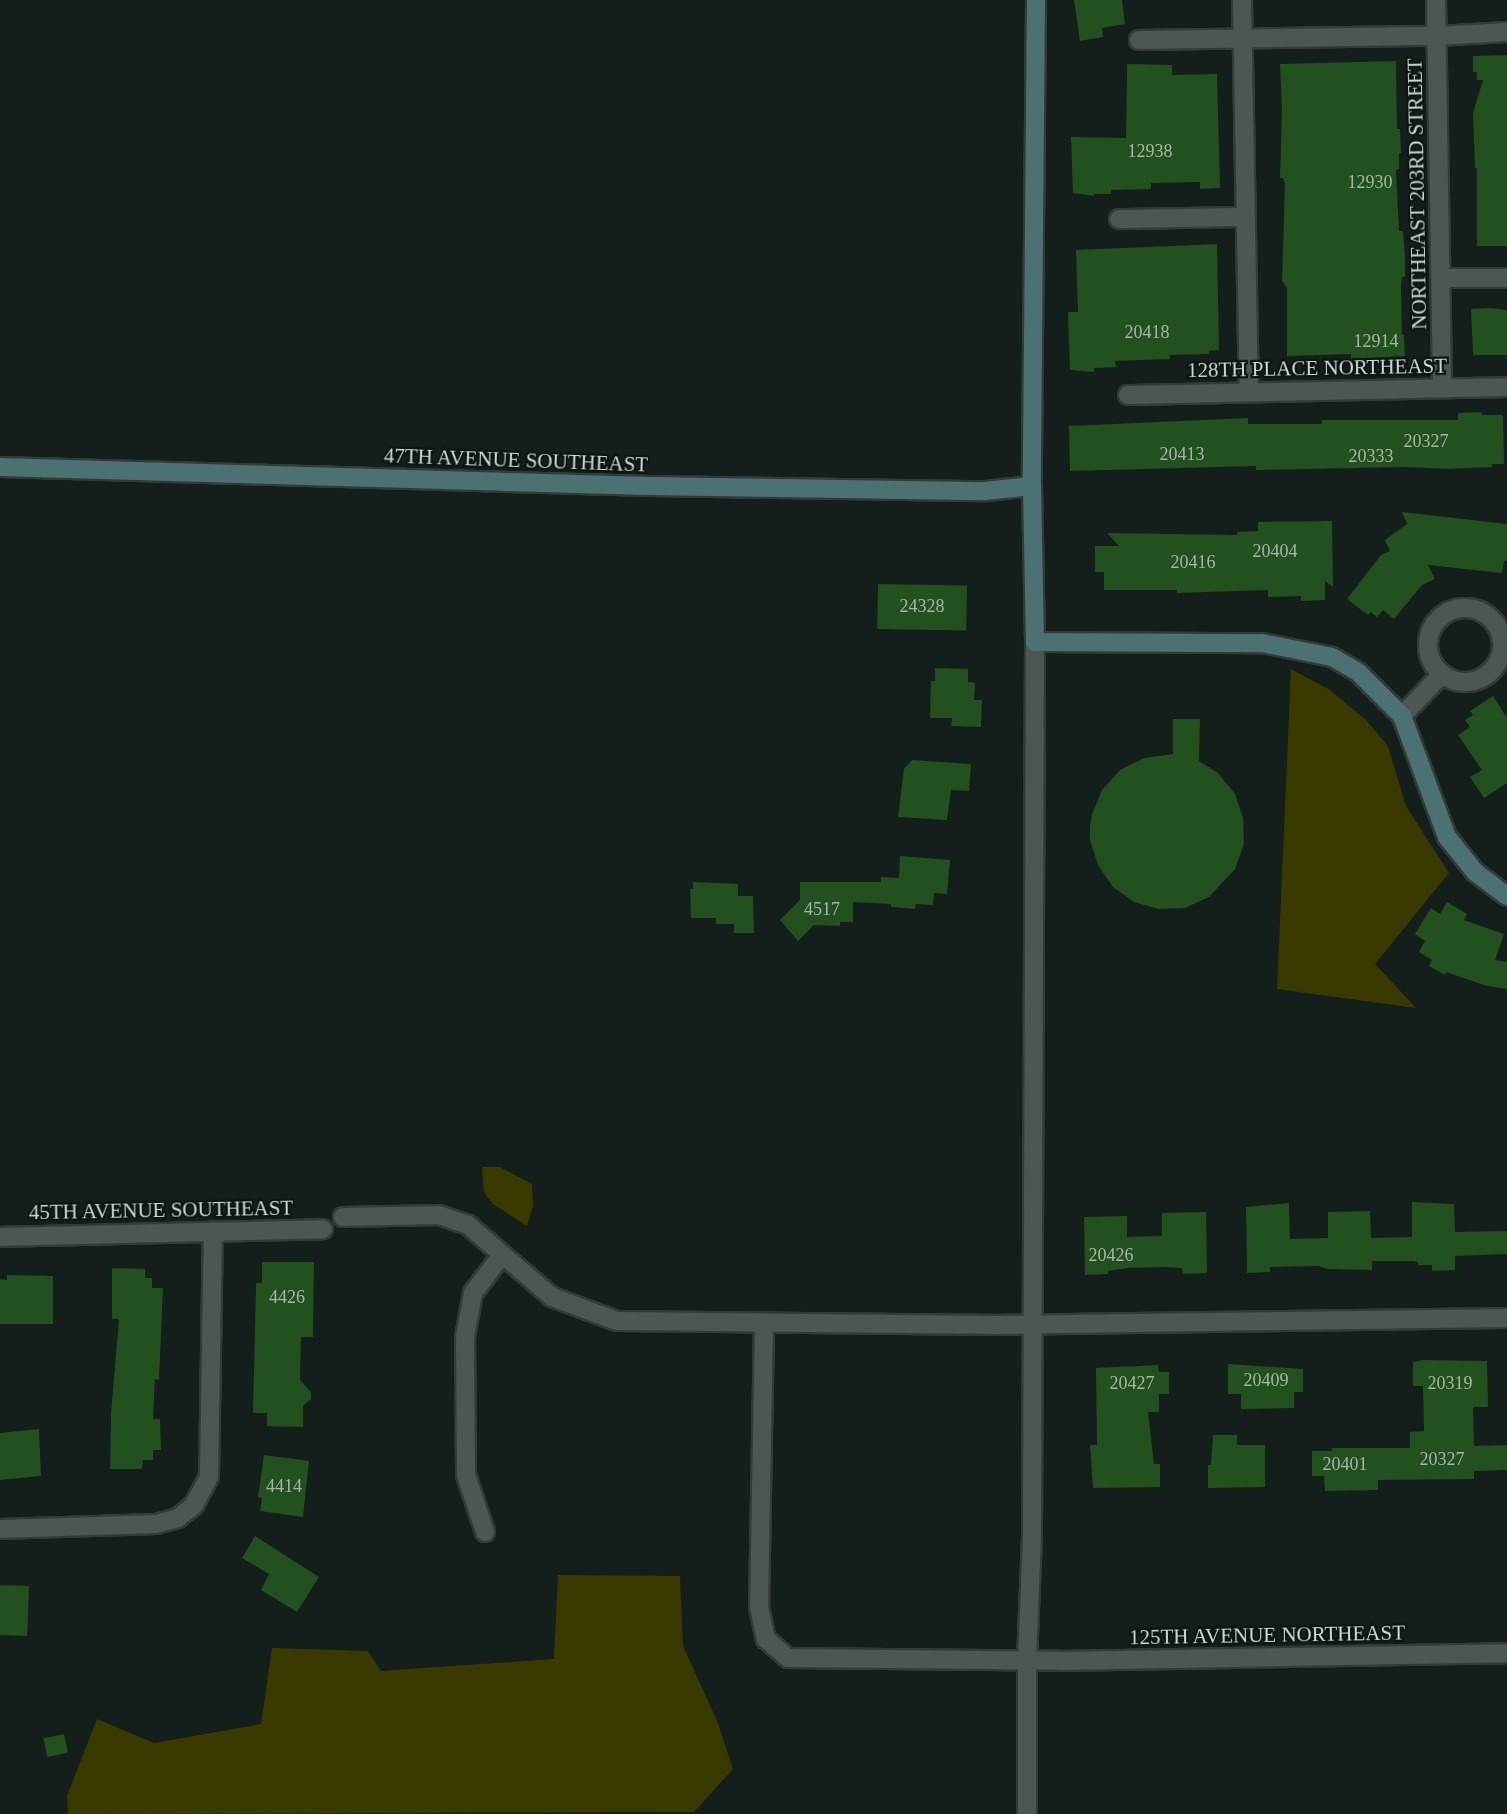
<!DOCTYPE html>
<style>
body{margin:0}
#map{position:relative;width:1507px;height:1814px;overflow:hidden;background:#141e1b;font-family:"Times New Roman",serif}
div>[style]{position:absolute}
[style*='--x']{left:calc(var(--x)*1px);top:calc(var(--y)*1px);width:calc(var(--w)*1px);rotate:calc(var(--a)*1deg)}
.green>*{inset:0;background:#393a00}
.building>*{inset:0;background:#22501f;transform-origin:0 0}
.roads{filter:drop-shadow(2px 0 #343a38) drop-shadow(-2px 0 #343a38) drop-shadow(0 2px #343a38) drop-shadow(0 -2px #343a38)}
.street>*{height:18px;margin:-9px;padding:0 9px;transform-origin:9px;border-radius:9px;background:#4c5753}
.street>.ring{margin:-9px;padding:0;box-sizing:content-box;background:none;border:18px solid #4c5753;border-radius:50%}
.secondary>*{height:18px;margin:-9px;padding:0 9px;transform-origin:9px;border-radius:9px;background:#4c7172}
span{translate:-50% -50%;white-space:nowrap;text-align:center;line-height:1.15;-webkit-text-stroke:4.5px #0b1512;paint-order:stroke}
.number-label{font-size:18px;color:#a6b7a8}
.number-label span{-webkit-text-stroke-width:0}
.street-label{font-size:21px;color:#d2d9d6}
</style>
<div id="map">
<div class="green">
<div style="clip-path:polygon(1291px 669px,1330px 690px,1366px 720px,1388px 746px,1406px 806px,1449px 873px,1375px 964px,1416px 1008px,1277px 989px)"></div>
<div style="clip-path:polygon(482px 1167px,500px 1167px,532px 1184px,533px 1206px,527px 1226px,493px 1204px,484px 1193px)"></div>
<div style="clip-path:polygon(558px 1575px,680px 1576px,683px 1646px,718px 1723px,733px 1769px,694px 1812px,68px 1814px,67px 1796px,97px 1719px,154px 1743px,261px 1724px,272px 1648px,368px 1651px,381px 1671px,554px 1659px)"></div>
</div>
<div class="building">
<div style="clip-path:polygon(1074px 0,1122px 0,1125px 24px,1102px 28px,1103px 37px,1080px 41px)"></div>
<div style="clip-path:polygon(1507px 55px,1507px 246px,1477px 246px,1477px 168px,1475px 168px,1473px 113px,1483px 80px,1477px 80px,1477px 72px,1473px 72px,1473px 56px)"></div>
<div style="clip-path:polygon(1396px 61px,1397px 129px,1400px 129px,1401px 153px,1399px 153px,1399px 169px,1396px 170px,1399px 231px,1403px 231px,1405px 257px,1405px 277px,1402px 277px,1401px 286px,1402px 335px,1404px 335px,1405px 356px,1351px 359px,1351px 354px,1287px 356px,1287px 288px,1282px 281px,1285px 184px,1283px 178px,1280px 178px,1282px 110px,1280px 64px)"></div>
<div style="clip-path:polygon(1127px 64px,1172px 65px,1172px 75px,1217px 74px,1220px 188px,1200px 189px,1200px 182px,1151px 183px,1151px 189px,1111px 190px,1111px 194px,1094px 194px,1094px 196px,1073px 193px,1071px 137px,1126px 138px)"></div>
<div style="clip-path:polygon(1217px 244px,1219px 350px,1209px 351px,1209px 354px,1170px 355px,1170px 359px,1115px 361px,1116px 367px,1094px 368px,1094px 372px,1070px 370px,1068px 312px,1078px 312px,1076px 250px)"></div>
<div style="clip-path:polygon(1491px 308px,1507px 310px,1507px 355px,1473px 355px,1471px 309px)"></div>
<div style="clip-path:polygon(1481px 412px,1482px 415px,1503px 415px,1504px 464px,1492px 464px,1492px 467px,1449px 469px,1404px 467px,1256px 470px,1256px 466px,1070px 471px,1069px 426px,1248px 418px,1248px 424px,1322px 424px,1322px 420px,1458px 420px,1458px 413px)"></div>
<div style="clip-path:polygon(1402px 512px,1507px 524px,1507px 561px,1504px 561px,1502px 573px,1428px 565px,1435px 579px,1422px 585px,1394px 619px,1383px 610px,1377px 617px,1371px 612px,1368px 615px,1347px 599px,1381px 555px,1390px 551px,1385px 540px,1407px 524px)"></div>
<div style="clip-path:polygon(1332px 521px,1333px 587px,1325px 581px,1325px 600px,1301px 601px,1301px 596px,1268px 597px,1268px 590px,1177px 593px,1177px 590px,1104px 590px,1104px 572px,1095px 572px,1095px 546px,1119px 546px,1107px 533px,1237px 535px,1237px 532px,1258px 531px,1258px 522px)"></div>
<div style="left:878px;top:584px;width:89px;height:45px;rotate:1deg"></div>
<div style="clip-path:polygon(935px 668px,968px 669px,968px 682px,975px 683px,974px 700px,982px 700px,981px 727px,951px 726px,952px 718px,930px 718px,931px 681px,935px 681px)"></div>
<div style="clip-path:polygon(1493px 696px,1507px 718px,1507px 783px,1484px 798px,1470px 777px,1482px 770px,1458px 735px,1470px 727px,1465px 720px,1473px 715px,1470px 711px)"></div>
<div style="clip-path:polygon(1173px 719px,1200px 719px,1199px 761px,1218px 773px,1235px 794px,1243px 818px,1244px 844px,1235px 869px,1209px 897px,1185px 908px,1159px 909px,1134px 902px,1113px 887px,1098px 865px,1090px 840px,1090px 827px,1092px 814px,1102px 790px,1120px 770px,1144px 758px,1173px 754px)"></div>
<div style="clip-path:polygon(912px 760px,971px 764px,969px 791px,951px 790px,947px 820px,898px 817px,904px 769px)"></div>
<div style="clip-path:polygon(900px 856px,950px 860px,947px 894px,934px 893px,933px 905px,916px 904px,915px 909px,891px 907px,891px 904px,853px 902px,853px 922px,840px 922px,840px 926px,814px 925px,798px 941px,780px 920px,800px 900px,800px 882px,881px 882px,881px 877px,899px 878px)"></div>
<div style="clip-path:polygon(693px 882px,738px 884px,738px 896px,753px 896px,754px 933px,734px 933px,734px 924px,716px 924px,716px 918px,691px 918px,690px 889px,693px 889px)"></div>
<div style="clip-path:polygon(1447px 902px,1467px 914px,1464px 920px,1504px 934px,1495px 960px,1507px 962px,1507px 989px,1487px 986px,1446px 972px,1445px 975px,1429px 966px,1432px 960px,1419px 952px,1425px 941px,1415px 934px,1431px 908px,1440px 914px)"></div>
<div style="clip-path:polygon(1412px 1202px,1454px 1204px,1455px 1232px,1507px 1231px,1507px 1254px,1455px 1256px,1455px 1270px,1432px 1271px,1432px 1265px,1418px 1265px,1418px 1262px,1413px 1261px,1372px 1261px,1372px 1270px,1328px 1269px,1318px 1266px,1270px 1267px,1270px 1272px,1247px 1273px,1246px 1207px,1289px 1203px,1290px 1239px,1328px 1238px,1328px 1212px,1370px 1211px,1371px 1238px,1412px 1237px)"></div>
<div style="clip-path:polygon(1206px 1212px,1207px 1273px,1183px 1274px,1182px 1268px,1163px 1267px,1128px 1268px,1108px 1271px,1108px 1274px,1085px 1275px,1084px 1217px,1127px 1216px,1127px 1237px,1162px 1236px,1162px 1213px)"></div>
<div style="clip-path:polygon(262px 1262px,314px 1262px,313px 1337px,301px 1337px,300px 1380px,311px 1392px,311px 1399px,303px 1406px,303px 1427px,267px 1426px,267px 1413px,253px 1413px,256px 1283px,262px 1283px)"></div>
<div style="clip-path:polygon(112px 1268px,145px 1269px,145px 1278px,152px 1278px,152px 1288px,163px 1288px,159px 1380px,155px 1379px,153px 1419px,160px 1419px,161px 1450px,153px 1450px,153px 1460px,143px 1460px,142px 1469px,110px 1469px,111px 1414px,119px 1319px,112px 1319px)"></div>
<div style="clip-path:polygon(7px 1275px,53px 1276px,53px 1324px,0 1324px,0 1279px,7px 1280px)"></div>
<div style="clip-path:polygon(1423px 1360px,1487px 1361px,1488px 1407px,1473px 1407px,1474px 1446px,1507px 1445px,1507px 1470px,1474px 1471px,1474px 1479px,1378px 1480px,1378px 1490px,1325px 1491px,1324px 1476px,1312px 1476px,1312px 1451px,1332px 1451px,1332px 1448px,1410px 1448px,1410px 1432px,1424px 1431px,1423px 1386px,1413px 1386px,1413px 1362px)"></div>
<div style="clip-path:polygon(1228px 1364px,1303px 1369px,1303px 1392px,1294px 1392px,1294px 1408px,1241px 1409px,1241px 1394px,1228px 1394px)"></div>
<div style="clip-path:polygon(1158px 1365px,1159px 1372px,1169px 1372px,1169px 1394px,1159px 1394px,1159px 1412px,1148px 1412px,1154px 1464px,1160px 1464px,1160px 1487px,1093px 1488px,1090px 1445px,1097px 1445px,1096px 1368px)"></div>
<div style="clip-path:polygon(39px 1429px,41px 1476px,0 1480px,0 1433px)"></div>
<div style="clip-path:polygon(1213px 1435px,1237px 1435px,1237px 1445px,1265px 1445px,1265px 1487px,1208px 1488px,1208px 1465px,1211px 1465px)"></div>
<div style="clip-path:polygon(264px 1455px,309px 1461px,303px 1517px,260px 1511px,262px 1498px,258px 1497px)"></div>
<div style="clip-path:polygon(255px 1536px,319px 1577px,297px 1612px,261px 1590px,269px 1574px,242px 1558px)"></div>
<div style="left:0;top:1585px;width:29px;height:50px;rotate:2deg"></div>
<div style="left:64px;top:1734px;width:19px;height:21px;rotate:78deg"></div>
</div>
<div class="roads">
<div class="street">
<div style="--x:1242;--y:0;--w:392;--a:89"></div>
<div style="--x:1436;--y:0;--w:388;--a:89.1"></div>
<div style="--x:1139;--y:40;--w:298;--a:-0.8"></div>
<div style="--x:1437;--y:36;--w:70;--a:-3.3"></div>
<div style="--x:1119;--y:219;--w:127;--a:-0.9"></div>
<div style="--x:1441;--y:278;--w:66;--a:0"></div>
<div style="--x:1128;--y:395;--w:379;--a:-1.2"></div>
<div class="ring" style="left:1428px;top:608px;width:56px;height:56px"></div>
<div style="--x:1402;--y:716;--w:58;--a:-46.4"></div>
<div style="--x:343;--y:1217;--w:96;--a:-1.2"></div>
<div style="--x:439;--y:1215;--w:31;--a:19"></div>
<div style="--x:468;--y:1225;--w:111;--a:40.6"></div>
<div style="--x:552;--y:1297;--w:69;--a:20.3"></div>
<div style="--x:617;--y:1321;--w:380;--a:0.6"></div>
<div style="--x:997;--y:1325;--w:510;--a:-0.79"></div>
<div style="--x:0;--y:1237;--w:323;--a:-1.4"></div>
<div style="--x:764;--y:1324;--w:283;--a:91"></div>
<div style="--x:759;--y:1607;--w:33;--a:78"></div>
<div style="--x:766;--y:1639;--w:29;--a:41"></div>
<div style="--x:788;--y:1658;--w:272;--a:0.6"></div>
<div style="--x:1060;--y:1661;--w:447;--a:-1"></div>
<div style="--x:0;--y:1529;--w:156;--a:-1.8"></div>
<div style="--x:156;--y:1524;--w:23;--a:-15"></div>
<div style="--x:178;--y:1518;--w:21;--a:-39"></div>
<div style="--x:194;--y:1505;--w:32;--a:-62"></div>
<div style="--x:209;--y:1477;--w:246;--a:-89.1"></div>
<div style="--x:485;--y:1532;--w:60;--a:-108.4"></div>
<div style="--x:466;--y:1475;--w:138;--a:-90.4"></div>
<div style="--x:465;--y:1337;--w:45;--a:-79.7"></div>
<div style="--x:473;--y:1293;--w:48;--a:-52.7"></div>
<div style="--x:1027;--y:1814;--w:153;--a:-90"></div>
<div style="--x:1027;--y:1661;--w:126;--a:-87.7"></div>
<div style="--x:1032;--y:1535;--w:893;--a:-89.81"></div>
</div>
<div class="secondary">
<div style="--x:1036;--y:0;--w:486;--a:90.5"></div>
<div style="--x:1032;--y:486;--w:156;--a:88.9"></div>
<div style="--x:1035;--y:642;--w:227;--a:0.3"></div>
<div style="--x:1262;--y:643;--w:71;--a:11.3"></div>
<div style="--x:1332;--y:657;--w:30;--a:30"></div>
<div style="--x:1358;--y:672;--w:62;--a:45"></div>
<div style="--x:1402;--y:716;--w:129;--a:69.6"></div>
<div style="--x:1447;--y:837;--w:45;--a:51.3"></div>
<div style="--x:1475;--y:872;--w:40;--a:37"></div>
<div style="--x:0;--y:467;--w:649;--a:1.68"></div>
<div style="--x:649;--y:486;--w:336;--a:0.9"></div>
<div style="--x:985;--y:491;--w:47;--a:-6.1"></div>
</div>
</div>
<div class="number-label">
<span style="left:1150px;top:151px">12938</span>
<span style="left:1370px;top:182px">12930</span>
<span style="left:1147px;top:332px">20418</span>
<span style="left:1376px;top:341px">12914</span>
<span style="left:1426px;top:441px">20327</span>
<span style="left:1182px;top:454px">20413</span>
<span style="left:1371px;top:456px">20333</span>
<span style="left:1275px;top:551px">20404</span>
<span style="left:1193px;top:562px">20416</span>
<span style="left:922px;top:606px">24328</span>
<span style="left:822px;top:909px">4517</span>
<span style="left:1111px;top:1255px">20426</span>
<span style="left:287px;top:1297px">4426</span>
<span style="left:1266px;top:1380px">20409</span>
<span style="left:1132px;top:1383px">20427</span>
<span style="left:1450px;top:1383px">20319</span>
<span style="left:1442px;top:1459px">20327</span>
<span style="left:1345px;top:1464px">20401</span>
<span style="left:284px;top:1486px">4414</span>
</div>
<div class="street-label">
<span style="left:1417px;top:194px;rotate:-91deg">NORTHEAST 203RD STREET</span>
<span style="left:1317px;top:368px;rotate:-1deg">128TH PLACE NORTHEAST</span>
<span style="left:516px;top:460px;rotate:2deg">47TH AVENUE SOUTHEAST</span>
<span style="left:161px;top:1210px;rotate:-1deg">45TH AVENUE SOUTHEAST</span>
<span style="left:1267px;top:1635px;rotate:-1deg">125TH AVENUE NORTHEAST</span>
</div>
</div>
